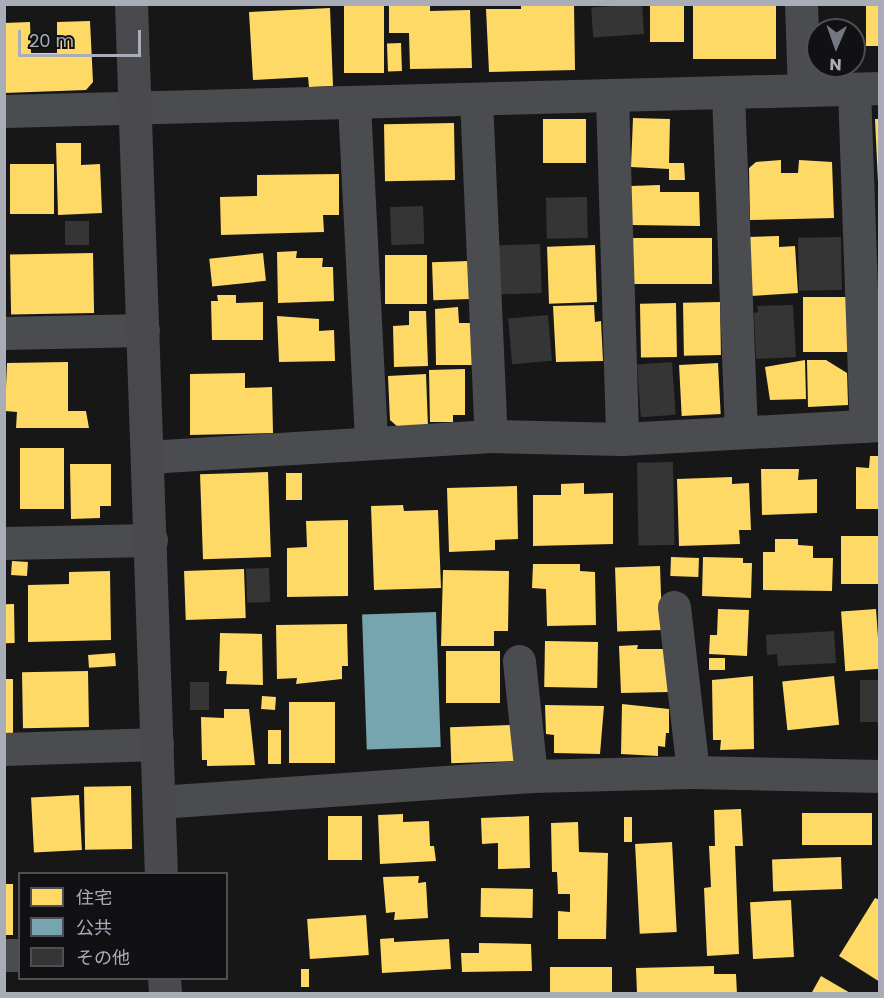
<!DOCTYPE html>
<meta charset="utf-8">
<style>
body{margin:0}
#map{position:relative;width:884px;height:998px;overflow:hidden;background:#171717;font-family:Poppins,"Noto Sans JP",sans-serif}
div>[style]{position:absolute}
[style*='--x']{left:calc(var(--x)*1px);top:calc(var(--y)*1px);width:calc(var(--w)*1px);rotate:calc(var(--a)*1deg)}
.homes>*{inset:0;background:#ffd966;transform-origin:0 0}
.public>*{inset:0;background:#76a5af;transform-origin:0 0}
.building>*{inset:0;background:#353536;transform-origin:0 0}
.street>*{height:33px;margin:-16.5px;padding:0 16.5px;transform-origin:16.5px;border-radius:16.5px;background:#4b4c50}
.secondary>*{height:33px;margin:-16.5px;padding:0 16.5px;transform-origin:16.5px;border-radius:16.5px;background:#4a4a4e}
span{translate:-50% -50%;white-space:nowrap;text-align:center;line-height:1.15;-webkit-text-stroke:6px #111113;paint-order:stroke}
.frame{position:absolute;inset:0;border:6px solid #a8adb8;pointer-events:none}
.legend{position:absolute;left:18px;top:872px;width:210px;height:108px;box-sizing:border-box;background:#111113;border:2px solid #4d4f55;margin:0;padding:8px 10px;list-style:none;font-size:18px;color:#a8adb8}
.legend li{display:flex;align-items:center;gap:12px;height:30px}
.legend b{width:30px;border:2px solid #4d4f55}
.north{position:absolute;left:806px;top:18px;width:60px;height:60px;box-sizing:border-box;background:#111113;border:2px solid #4d4f55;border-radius:50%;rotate:182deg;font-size:16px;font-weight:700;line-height:24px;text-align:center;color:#a8adb8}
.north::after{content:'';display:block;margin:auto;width:21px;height:27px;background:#757880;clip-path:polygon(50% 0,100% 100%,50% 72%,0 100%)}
.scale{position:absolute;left:18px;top:30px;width:123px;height:27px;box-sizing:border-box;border:3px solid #a8adb8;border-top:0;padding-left:8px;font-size:18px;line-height:21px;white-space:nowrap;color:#a8adb8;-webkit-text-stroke:4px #111113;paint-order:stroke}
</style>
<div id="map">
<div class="homes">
<div style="clip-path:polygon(521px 4px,574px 4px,575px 70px,489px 72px,486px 9px,521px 9px)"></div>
<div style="left:650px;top:4px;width:34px;height:38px"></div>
<div style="left:693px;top:4px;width:83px;height:55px"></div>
<div style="left:866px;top:4px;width:14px;height:42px"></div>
<div style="left:344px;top:5px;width:40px;height:68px"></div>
<div style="clip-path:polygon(389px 5px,430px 5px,430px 11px,470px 10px,472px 68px,410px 69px,409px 33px,389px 33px)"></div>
<div style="clip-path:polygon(330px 8px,333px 86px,309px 87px,308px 77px,253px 80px,249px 12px)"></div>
<div style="clip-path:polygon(90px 21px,93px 82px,86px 90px,4px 93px,4px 23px,30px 22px,31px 53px,57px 53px,57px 22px)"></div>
<div style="left:401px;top:43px;width:28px;height:14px;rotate:88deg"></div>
<div style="clip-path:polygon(633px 118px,670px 119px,669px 163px,684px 163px,685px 180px,669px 180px,669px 169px,631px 167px)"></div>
<div style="left:586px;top:119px;width:44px;height:43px;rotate:90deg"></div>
<div style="clip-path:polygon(875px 119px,880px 119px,880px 182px,878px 182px)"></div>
<div style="left:454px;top:123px;width:57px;height:70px;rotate:89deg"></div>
<div style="clip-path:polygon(56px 143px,81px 143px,81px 165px,100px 164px,102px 213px,58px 215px)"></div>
<div style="clip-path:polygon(781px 160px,781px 173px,798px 173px,799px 160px,832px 162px,834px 218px,750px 220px,749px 168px,756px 162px)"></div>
<div style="left:10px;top:164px;width:44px;height:50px"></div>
<div style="clip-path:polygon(339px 174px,339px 215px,323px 215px,324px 232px,221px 235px,220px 197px,257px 196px,257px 175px)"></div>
<div style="clip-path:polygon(660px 185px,660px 192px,699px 192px,700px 226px,631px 225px,631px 186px)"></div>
<div style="clip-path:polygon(779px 236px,779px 247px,795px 246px,798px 293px,750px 296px,748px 237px)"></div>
<div style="left:712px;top:238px;width:46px;height:80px;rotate:90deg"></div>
<div style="left:595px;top:245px;width:57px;height:48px;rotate:88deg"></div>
<div style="clip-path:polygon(297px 251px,296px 258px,323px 258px,322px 267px,333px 267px,334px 301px,278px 303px,277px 252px)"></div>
<div style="left:93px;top:253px;width:60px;height:83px;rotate:89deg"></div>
<div style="left:263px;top:253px;width:28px;height:54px;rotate:84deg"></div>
<div style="left:427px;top:255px;width:49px;height:42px;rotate:90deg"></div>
<div style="left:469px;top:261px;width:38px;height:37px;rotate:88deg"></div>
<div style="clip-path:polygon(217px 295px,236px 295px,236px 303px,263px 302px,263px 340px,212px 340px,211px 301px,218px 301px)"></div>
<div style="left:803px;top:297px;width:46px;height:55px"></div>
<div style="left:720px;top:302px;width:53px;height:37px;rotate:89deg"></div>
<div style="left:676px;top:303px;width:54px;height:36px;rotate:89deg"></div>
<div style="clip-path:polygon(594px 305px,595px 322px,601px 321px,603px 361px,556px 362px,553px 306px)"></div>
<div style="clip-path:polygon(458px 307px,459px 323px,471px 323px,473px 365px,436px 365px,435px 309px)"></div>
<div style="clip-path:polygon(409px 311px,426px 311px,428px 366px,394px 367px,393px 326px,409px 325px)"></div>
<div style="clip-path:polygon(277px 316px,319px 319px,319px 331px,334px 330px,335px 361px,279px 362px)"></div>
<div style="clip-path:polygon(805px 360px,806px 399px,770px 400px,765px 367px)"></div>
<div style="clip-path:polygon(807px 360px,826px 360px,847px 373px,848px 405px,808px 407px)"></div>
<div style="clip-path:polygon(68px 362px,68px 411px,86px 411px,89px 428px,16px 428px,17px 412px,5px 411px,7px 363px)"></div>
<div style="left:718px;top:363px;width:51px;height:39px;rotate:87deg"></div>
<div style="clip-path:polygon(465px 369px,465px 415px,453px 415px,453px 422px,430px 422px,429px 370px)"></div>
<div style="clip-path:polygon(245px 373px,245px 388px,272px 387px,273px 433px,190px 435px,190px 374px)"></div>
<div style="clip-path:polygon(426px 374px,428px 427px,398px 427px,390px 420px,388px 376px)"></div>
<div style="left:20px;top:448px;width:44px;height:61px"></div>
<div style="clip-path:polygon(870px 456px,880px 456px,880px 509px,856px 509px,856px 467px,869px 468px)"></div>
<div style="clip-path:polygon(70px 464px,111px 464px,111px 506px,100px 506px,100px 518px,71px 519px)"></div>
<div style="clip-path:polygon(761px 469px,799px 469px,798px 480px,817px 479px,817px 513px,762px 515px)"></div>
<div style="left:268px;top:472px;width:85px;height:68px;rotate:88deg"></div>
<div style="left:286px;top:473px;width:16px;height:27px"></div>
<div style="clip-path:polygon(732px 477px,732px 484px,749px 483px,751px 530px,739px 530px,740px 544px,679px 546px,677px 479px)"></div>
<div style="clip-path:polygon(584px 483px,584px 494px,613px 493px,613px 544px,533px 546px,533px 495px,561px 495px,561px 484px)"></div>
<div style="clip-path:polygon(517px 486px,518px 539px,495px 540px,495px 550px,449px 552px,447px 488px)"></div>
<div style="clip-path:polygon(403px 505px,404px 511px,438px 510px,441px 588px,374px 590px,371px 506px)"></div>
<div style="clip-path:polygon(348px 520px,348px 596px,287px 597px,287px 548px,307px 547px,306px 521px)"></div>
<div style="left:841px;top:536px;width:39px;height:48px"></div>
<div style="clip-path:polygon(775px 539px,798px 539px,798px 545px,813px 546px,813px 558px,833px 558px,832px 591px,763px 590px,763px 552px,775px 552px)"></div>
<div style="left:671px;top:557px;width:28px;height:19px;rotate:2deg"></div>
<div style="clip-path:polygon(703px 557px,743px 558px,743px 563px,752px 563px,751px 598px,702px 596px)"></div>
<div style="left:12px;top:561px;width:16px;height:14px;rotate:4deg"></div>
<div style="clip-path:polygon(533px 564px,580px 564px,580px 571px,595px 572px,596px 625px,547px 626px,546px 589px,532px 588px)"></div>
<div style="left:660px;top:566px;width:64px;height:45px;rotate:88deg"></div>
<div style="left:244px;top:569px;width:49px;height:60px;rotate:88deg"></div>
<div style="clip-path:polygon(443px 570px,509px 571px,508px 631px,494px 631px,494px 646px,441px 646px)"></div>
<div style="clip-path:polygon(110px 571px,111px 640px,28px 642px,28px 585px,69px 584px,69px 572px)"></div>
<div style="left:14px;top:604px;width:39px;height:10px;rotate:89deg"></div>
<div style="clip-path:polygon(718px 609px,749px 610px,747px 656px,709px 654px,710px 635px,717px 635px)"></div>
<div style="left:876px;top:609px;width:60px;height:35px;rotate:86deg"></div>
<div style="clip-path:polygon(347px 624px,348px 666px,342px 666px,342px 679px,296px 684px,297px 678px,277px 679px,276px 625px)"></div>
<div style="clip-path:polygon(220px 633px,262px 634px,263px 685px,226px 684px,227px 671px,219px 671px)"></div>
<div style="left:545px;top:641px;width:53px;height:46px;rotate:1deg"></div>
<div style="clip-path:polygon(638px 645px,637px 649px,666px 649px,668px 692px,621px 693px,619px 646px)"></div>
<div style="left:500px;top:651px;width:52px;height:54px;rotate:90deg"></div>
<div style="left:115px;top:653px;width:13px;height:27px;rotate:86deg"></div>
<div style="left:709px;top:658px;width:16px;height:12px"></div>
<div style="left:88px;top:671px;width:56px;height:66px;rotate:89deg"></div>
<div style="clip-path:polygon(753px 676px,754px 749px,720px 750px,721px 740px,713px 740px,712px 680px)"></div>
<div style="left:834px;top:676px;width:49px;height:52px;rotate:84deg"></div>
<div style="left:4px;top:679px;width:9px;height:55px"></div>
<div style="left:262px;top:696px;width:14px;height:13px;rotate:4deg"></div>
<div style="left:289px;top:702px;width:46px;height:61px"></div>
<div style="clip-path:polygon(622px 704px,669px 709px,669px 733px,666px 733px,665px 747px,658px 746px,658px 756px,621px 754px)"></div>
<div style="clip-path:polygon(545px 705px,604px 706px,600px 754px,554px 753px,554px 735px,546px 734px)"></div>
<div style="clip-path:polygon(224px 709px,249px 709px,255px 765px,207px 766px,207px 760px,202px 760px,201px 717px,224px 718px)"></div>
<div style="left:513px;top:725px;width:36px;height:63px;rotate:88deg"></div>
<div style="left:268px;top:730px;width:13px;height:34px"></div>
<div style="left:131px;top:786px;width:63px;height:47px;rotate:89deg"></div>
<div style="left:79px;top:795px;width:55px;height:48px;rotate:87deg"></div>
<div style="clip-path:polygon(741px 809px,743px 846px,735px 846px,739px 954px,707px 956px,704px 888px,711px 887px,709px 846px,715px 846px,714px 810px)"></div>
<div style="left:872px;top:813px;width:32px;height:70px;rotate:90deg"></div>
<div style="clip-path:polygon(403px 814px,403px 822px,429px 821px,430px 846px,434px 846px,436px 861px,380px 864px,378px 815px)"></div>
<div style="left:362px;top:816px;width:44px;height:34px;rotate:90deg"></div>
<div style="clip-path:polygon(529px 816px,530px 868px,498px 869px,498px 843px,482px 844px,481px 818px)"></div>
<div style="left:624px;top:817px;width:8px;height:25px"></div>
<div style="clip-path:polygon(578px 822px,579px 852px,608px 853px,606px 939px,558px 939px,558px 911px,570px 912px,570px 894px,558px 894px,557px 872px,552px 872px,551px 823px)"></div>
<div style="left:672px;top:842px;width:90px;height:37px;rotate:87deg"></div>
<div style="left:841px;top:857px;width:32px;height:69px;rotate:88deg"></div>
<div style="clip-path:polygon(419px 876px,418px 883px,426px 882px,428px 918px,394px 920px,395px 912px,386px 913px,383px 877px)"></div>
<div style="left:4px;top:884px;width:9px;height:51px"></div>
<div style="left:481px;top:888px;width:52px;height:29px;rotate:1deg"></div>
<div style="clip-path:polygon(875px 898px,880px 900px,880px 982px,839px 956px)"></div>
<div style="left:791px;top:900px;width:57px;height:41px;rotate:87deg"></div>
<div style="left:366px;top:915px;width:40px;height:59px;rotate:86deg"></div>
<div style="clip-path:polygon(394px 938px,394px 942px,449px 939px,451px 969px,382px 973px,380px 939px)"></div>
<div style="clip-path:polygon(479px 943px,531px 944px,532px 971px,462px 972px,461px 953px,479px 953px)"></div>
<div style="clip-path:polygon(714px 966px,714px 974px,736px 974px,737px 994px,637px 994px,636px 968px)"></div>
<div style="left:550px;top:967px;width:62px;height:27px"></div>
<div style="left:301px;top:969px;width:8px;height:18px"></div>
<div style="clip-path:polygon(821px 976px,852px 994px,811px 994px)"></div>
</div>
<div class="public">
<div style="left:436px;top:612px;width:135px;height:74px;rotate:88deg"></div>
</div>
<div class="building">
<div style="left:642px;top:4px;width:30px;height:51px;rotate:86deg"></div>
<div style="left:587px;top:197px;width:41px;height:41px;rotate:89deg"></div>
<div style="left:423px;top:206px;width:38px;height:33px;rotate:88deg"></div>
<div style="left:89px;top:221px;width:24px;height:24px;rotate:90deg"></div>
<div style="left:841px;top:237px;width:53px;height:43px;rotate:89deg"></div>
<div style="left:540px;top:244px;width:49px;height:44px;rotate:88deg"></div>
<div style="clip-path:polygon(793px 305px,796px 357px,756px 359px,754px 313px,758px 312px,757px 306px)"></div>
<div style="left:548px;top:315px;width:46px;height:40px;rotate:85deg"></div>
<div style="left:672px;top:362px;width:53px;height:35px;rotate:86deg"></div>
<div style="left:673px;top:462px;width:83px;height:36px;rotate:89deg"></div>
<div style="left:269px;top:568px;width:34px;height:23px;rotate:88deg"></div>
<div style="clip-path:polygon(834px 631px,836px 663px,778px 666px,777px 654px,767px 655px,766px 635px)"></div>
<div style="left:880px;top:680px;width:42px;height:20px;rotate:90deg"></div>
<div style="left:190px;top:682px;width:19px;height:28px"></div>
</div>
<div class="street">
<div style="--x:801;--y:4;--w:85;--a:88"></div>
<div style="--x:854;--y:89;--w:337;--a:88"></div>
<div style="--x:728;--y:94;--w:337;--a:87.8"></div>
<div style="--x:612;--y:96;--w:343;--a:88.3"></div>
<div style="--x:476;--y:99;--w:337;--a:87.5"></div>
<div style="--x:354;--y:104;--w:338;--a:87.1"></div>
<div style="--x:4;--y:111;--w:876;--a:-1.5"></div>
<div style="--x:4;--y:333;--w:139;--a:-1.2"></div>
<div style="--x:147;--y:457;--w:345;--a:-3.5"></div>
<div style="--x:491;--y:436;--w:131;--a:1.3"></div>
<div style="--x:622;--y:439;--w:258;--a:-3.1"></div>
<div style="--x:4;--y:543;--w:147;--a:-1.2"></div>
<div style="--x:674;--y:607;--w:166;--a:83.4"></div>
<div style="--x:519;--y:661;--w:116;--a:84"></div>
<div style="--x:4;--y:749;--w:153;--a:-1.9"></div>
<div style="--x:159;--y:802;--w:373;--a:-4"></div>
<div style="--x:531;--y:776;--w:162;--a:-1.4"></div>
<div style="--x:693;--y:772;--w:187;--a:1.2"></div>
<div style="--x:4;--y:955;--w:16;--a:0"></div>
</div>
<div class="secondary">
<div style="--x:131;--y:4;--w:871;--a:88.03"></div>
<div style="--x:164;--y:978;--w:16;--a:86"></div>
</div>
<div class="frame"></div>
<ul class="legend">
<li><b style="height:16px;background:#ffd966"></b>住宅</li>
<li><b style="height:16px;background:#76a5af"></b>公共</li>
<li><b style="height:16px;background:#353536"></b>その他</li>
</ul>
<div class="north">N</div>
<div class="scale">20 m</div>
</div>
